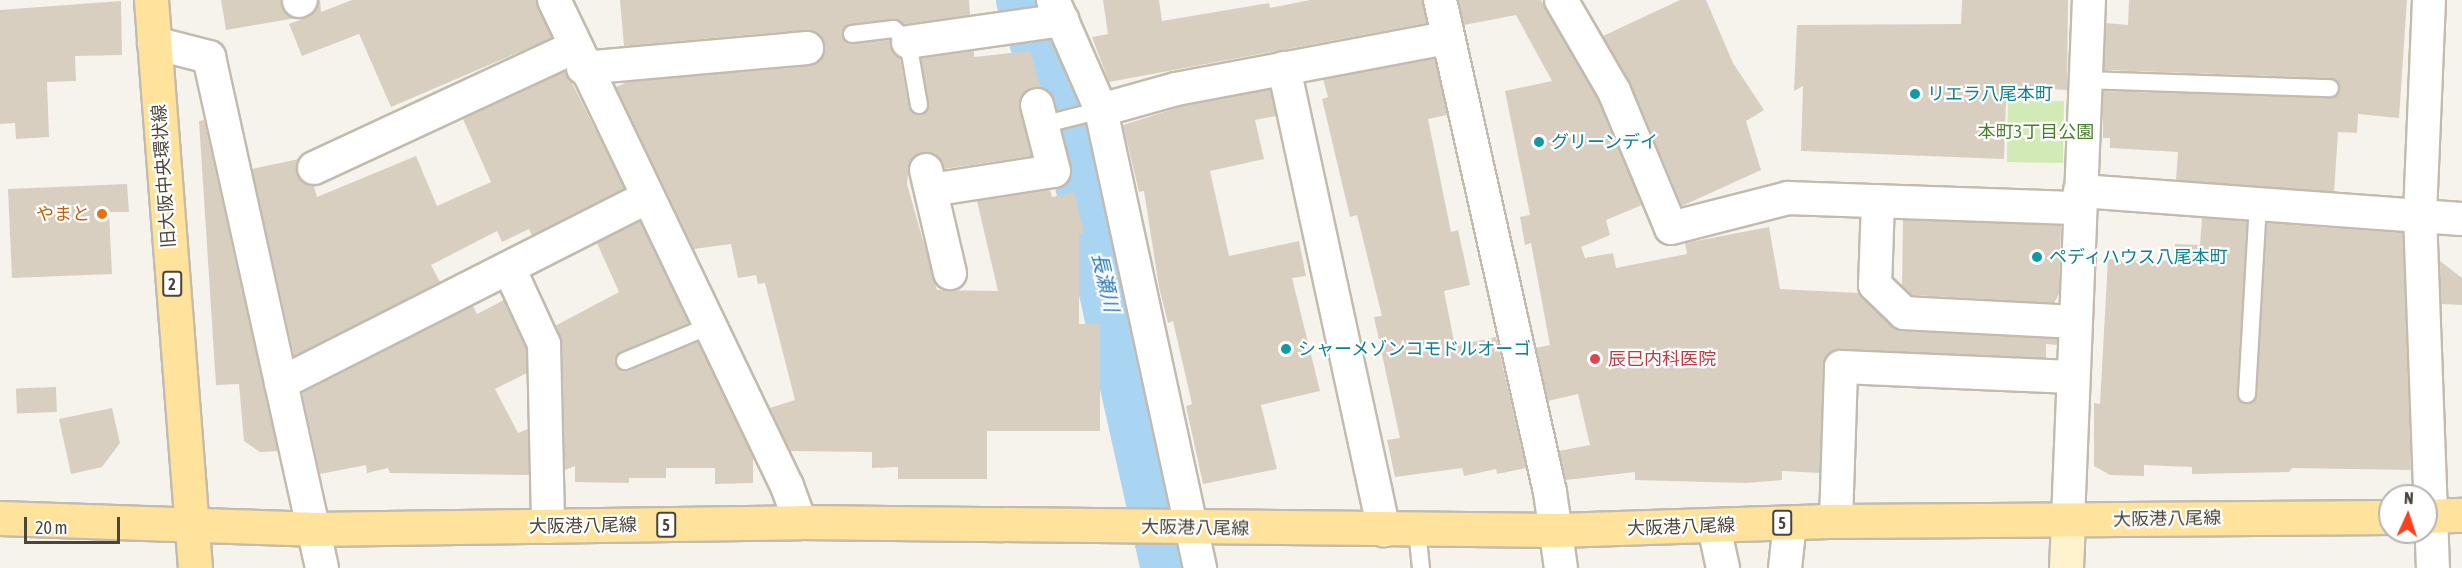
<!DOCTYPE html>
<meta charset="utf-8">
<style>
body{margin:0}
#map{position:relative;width:2462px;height:568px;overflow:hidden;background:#f6f3ec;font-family:"Asap Condensed","Noto Sans JP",sans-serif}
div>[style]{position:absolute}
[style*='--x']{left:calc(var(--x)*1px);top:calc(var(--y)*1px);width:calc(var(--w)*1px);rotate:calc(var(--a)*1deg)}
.green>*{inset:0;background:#d2eab5;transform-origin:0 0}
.river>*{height:58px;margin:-29px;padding:0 29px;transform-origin:29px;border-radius:29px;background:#a9d4f2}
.building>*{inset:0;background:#d8cfc1;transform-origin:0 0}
.roads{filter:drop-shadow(2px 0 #c2bbae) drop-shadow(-2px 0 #c2bbae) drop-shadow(0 2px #c2bbae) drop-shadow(0 -2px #c2bbae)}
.service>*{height:16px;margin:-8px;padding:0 8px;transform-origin:8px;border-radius:8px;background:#fff}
.minor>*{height:32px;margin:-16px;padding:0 16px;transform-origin:16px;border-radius:16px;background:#fff}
.secondary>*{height:33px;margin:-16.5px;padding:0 16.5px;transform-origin:16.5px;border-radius:16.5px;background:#fff3cd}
.primary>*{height:33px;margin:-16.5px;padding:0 16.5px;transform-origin:16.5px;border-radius:16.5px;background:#ffe39c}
.dots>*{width:16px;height:16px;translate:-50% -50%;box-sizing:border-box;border:3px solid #fff;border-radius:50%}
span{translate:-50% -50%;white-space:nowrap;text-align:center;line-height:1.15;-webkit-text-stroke:4.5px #fff;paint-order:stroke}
.shield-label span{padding:2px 4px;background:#fff;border:2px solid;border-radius:4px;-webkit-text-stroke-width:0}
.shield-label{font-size:16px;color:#4b4439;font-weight:700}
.culture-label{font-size:18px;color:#0d838f}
.left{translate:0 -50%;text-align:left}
.park-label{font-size:18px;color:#4a7f2a}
.street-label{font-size:18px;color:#4b4439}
.food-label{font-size:18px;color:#c56008}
.right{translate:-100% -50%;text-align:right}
.health-label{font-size:18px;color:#be3a42}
.water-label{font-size:20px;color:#2e7ab2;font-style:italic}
.north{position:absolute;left:2378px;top:484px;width:60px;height:60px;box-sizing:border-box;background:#fff;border:2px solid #b7b4b0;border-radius:50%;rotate:3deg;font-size:16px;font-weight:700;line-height:24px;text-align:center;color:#4b4439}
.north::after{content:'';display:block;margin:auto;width:21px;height:27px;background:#fc3f1d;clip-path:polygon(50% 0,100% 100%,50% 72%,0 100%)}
.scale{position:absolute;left:24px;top:517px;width:96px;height:27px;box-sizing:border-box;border:3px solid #4b4439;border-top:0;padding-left:8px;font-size:18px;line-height:21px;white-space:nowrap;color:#4b4439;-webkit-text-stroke:4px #fff;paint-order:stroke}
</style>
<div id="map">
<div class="green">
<div style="left:2008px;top:100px;width:56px;height:62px;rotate:1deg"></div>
</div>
<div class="river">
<div style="--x:1025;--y:0;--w:189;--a:72.1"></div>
<div style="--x:1083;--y:180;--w:398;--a:77.4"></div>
</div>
<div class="building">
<div style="clip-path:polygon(221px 0,281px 0,283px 10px,296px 18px,226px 30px)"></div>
<div style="clip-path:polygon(319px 0,320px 0,321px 12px,352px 0,536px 0,552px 38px,391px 107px,359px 34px,302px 56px,289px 24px,310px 16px)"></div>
<div style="clip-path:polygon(620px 0,969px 0,970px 15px,905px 24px,893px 19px,851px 24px,843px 29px,848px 44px,891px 40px,900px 58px,909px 107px,916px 115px,929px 108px,921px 58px,974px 51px,974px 57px,1030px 51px,1041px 88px,1024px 93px,1020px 109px,1032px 156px,944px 169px,939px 157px,922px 152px,909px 164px,907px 184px,937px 290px,998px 291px,977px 201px,1050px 190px,1052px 197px,1074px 192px,1084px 233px,1079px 234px,1079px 324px,1100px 324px,1100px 431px,987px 431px,987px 479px,898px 479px,898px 467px,872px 468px,872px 452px,790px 451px,770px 408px,795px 400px,765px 283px,758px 284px,756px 275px,738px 278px,731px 244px,694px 249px,616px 87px,627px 82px,809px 66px,824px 55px,822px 38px,805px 30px,624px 46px)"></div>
<div style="clip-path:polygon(1103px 0,1159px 0,1162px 21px,1269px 3px,1270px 8px,1310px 0,1423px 0,1427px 23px,1109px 82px,1092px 37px,1108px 34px)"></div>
<div style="clip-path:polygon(1458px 0,1541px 0,1598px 99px,1642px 205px,1606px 220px,1610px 235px,1581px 247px,1585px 258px,1613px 253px,1616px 268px,1687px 254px,1685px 243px,1769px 227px,1780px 289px,1859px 293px,1892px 326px,1903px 331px,2057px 339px,2057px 345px,2046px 344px,2046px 358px,1832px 351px,1823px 366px,1820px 473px,1782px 471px,1782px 480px,1746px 483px,1635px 480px,1635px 472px,1566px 480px,1559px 451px,1590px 445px,1578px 394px,1548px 401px,1536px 348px,1550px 345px,1531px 243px,1525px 245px,1520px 217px,1530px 215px,1505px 91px,1552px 81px,1516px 15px,1464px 25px)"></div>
<div style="clip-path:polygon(1680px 0,1706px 0,1733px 63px,1764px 110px,1746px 121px,1761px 170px,1682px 206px,1631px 84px,1603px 36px)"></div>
<div style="clip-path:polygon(1962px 0,2068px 0,2067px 90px,2026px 88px,2026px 100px,2006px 99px,2004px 159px,1801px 151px,1803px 86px,1794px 91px,1797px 25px,1961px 24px)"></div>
<div style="clip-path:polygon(2129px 0,2407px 0,2399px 118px,2358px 114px,2357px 133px,2338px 132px,2334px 192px,2176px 180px,2178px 152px,2110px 148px,2110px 138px,2103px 138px,2103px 91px,2330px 98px,2339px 94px,2339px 84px,2330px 78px,2104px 70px,2106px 23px,2128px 25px)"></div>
<div style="clip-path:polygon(121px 1px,122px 55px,75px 56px,76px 81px,47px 82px,49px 137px,16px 139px,15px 123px,0 124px,0 10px)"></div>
<div style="clip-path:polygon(1435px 58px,1447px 115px,1428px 119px,1451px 232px,1458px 230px,1470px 285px,1444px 291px,1455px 346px,1496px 337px,1526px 468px,1497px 474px,1496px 469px,1464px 476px,1462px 468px,1395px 477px,1387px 440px,1400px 438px,1374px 317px,1382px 316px,1357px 215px,1350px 217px,1322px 99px,1328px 97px,1323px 79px)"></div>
<div style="clip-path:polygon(566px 71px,625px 189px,532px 236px,529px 229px,502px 242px,497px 231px,431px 265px,440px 282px,294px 356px,252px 169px,299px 159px,298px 176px,314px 186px,317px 197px,416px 156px,437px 206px,491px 182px,463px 119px)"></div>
<div style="clip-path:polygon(1270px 89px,1276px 116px,1255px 120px,1264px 159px,1210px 171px,1229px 256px,1299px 241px,1306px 276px,1292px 278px,1320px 391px,1261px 405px,1277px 469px,1203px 484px,1186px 406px,1192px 404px,1173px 321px,1168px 323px,1159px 287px,1144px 191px,1139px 192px,1123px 125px,1180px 107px)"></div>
<div style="clip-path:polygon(204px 120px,278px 451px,260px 452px,244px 441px,239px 384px,216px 385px,199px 121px)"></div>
<div style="clip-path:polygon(127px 184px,129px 212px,109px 212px,112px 274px,12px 278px,8px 189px)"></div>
<div style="clip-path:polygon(2202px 218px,2247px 221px,2237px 393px,2246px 404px,2257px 395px,2267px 223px,2403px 233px,2411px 470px,2292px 468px,2289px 472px,2192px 474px,2192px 467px,2144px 465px,2144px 476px,2110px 475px,2094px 466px,2094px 403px,2100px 404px,2108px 259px,2174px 261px,2175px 244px,2200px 245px)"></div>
<div style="clip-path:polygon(1903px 220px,2061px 225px,2059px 294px,2054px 303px,1912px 295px,1902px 286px)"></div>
<div style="clip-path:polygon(640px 221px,689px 323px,620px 352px,616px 366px,629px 371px,698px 342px,753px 456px,753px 483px,715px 484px,715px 468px,666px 468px,666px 478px,629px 478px,629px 483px,575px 482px,575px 466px,565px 470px,562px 344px,555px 326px,619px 292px,597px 243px)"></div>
<div style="clip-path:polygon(2440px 261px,2462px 278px,2462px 305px,2441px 304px)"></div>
<div style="clip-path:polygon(504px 300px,526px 348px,527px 373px,495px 389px,518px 433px,528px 429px,529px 475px,390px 473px,388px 468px,367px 473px,366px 465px,320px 474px,302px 393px,473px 306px,477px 314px)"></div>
<div style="left:56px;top:387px;width:25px;height:40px;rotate:88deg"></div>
<div style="clip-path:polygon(112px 408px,120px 443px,102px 467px,71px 474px,59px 419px)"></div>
</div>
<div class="roads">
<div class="service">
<div style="--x:852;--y:34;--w:42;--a:-6.8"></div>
<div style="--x:894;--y:29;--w:19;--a:43"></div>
<div style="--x:908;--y:42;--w:64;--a:80.1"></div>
<div style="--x:2085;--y:80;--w:245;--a:1.9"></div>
<div style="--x:1042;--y:125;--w:61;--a:-14.3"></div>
<div style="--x:625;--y:361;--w:91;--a:-22.6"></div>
<div style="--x:2247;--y:394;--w:189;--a:-86.7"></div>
<div style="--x:1417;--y:530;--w:38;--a:84"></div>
</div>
<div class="minor">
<div style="--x:554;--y:0;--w:539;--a:64.39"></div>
<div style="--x:787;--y:486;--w:38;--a:70"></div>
<div style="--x:1053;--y:0;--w:120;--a:66.4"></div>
<div style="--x:1101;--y:110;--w:469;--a:77.8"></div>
<div style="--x:1440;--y:0;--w:504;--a:77.4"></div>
<div style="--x:1550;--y:492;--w:77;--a:81.8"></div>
<div style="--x:1561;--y:0;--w:105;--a:59.8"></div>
<div style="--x:1614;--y:91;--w:148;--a:67.4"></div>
<div style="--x:1671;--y:228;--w:121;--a:-14.4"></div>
<div style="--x:1788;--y:198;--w:291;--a:2"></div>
<div style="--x:2429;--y:0;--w:215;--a:92.4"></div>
<div style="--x:2420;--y:215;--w:353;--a:87.9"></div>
<div style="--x:299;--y:1;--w:2;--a:-27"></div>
<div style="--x:908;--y:42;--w:156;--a:-8.1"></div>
<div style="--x:154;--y:43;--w:57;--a:14.3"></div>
<div style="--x:209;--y:57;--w:523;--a:77.53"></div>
<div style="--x:583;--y:68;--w:225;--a:-5.1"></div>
<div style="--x:1284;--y:68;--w:473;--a:77.8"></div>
<div style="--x:1101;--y:110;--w:78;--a:-15.6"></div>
<div style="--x:1176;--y:89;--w:274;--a:-10.7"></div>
<div style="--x:314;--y:168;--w:285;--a:-24.9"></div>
<div style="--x:926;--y:170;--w:106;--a:76.9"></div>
<div style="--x:931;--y:190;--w:124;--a:-8.8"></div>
<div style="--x:1054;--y:171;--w:68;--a:-104.4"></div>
<div style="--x:2080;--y:191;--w:383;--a:4.2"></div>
<div style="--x:1878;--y:201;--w:84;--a:92"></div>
<div style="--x:1875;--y:285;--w:40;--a:44"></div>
<div style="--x:1904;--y:313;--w:171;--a:3"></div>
<div style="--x:509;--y:268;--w:84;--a:65.3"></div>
<div style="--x:544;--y:344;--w:183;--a:88.7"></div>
<div style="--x:281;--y:383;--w:409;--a:-26.9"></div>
<div style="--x:2068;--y:520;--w:520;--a:-87.69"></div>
<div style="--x:1836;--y:521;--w:154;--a:-88.1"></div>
<div style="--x:1841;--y:367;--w:232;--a:2.5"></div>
<div style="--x:1714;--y:527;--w:42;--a:77.6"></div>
<div style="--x:1785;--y:568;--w:45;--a:-83.7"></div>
</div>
<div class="secondary">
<div style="--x:2066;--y:568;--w:48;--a:-87.6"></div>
</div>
<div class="primary">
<div style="--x:151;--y:0;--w:570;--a:85.57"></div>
<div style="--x:2426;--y:516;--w:36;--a:-2"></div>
<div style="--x:0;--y:518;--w:311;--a:2"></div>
<div style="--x:311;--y:529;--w:489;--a:-0.8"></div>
<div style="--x:800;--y:522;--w:758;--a:0.6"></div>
<div style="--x:1558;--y:530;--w:278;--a:-1.9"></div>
<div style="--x:1836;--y:521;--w:554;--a:-0.41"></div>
</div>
</div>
<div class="dots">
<div style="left:1915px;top:94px;background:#0f9aa8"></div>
<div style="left:1539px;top:142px;background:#0f9aa8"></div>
<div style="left:102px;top:214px;background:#e8710a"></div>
<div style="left:2037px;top:257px;background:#0f9aa8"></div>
<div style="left:1286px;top:349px;background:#0f9aa8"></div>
<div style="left:1595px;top:359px;background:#e0444e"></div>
</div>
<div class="shield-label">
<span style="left:172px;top:284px">2</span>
<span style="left:1782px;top:523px">5</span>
<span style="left:666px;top:525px">5</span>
</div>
<div class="culture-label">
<span class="left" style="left:1927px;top:94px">リエラ八尾本町</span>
<span class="left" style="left:1551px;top:142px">グリーンデイ</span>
<span class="left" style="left:2049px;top:257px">ペディハウス八尾本町</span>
<span class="left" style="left:1298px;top:349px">シャーメゾンコモドルオーゴ</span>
</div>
<div class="park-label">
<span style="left:2036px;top:132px">本町3丁目公園</span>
</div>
<div class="street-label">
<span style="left:164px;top:176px;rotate:-94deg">旧大阪中央環状線</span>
<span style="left:2167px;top:519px;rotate:-1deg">大阪港八尾線</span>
<span style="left:583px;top:526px;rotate:-1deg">大阪港八尾線</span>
<span style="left:1681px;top:527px;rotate:-2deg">大阪港八尾線</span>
<span style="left:1195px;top:528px;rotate:1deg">大阪港八尾線</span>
</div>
<div class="food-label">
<span class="right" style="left:90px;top:214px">やまと</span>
</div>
<div class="health-label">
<span class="left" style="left:1608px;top:359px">辰巳内科医院</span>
</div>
<div class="water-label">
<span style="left:1106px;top:282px;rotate:77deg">長瀬川</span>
</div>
<div class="north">N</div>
<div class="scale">20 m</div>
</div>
